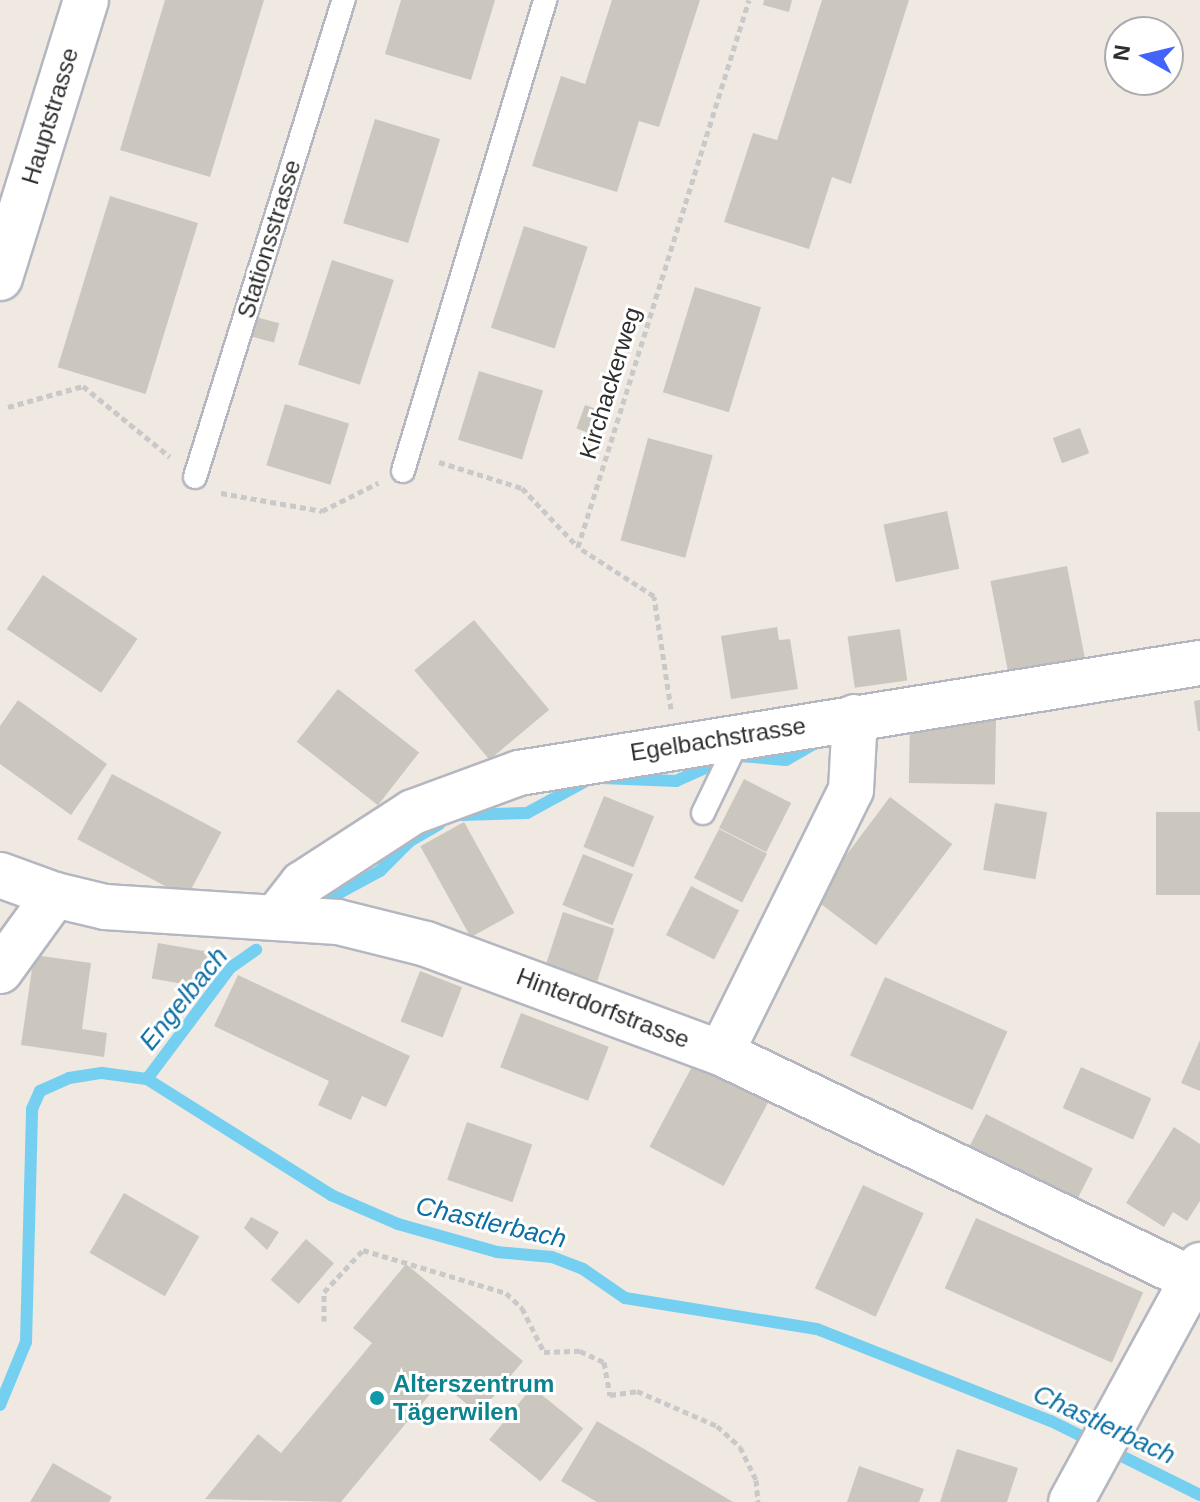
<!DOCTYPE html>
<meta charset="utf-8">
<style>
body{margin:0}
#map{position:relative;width:1200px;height:1502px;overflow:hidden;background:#efe9e1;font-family:Helvetica,sans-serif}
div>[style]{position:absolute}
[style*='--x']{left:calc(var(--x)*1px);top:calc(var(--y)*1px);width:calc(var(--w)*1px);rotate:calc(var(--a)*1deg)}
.stream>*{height:12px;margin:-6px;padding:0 6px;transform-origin:6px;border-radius:6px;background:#75cff0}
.building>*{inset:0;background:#cbc7bf;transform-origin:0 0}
.path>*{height:5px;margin-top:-2.5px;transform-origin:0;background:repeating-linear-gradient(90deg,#c9c9c9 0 6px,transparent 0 10px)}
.roads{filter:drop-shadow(2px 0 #b4b7c1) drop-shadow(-2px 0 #b4b7c1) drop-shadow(0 2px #b4b7c1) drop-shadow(0 -2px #b4b7c1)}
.service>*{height:22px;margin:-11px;padding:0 11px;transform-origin:11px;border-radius:11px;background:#fff}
.minor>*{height:44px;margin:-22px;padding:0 22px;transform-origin:22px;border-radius:22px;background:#fff}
.tertiary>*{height:44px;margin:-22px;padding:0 22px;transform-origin:22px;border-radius:22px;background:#fff}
.dots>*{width:22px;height:22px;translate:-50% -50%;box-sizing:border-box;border:4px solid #fff;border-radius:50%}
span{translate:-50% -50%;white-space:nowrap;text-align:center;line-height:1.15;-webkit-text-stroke:6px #fff;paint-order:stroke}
.street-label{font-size:24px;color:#2e2e2e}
.culture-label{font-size:24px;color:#0d838f;font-weight:700}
.left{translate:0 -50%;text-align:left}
.water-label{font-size:26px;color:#0d6fa3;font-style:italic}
.north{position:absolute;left:1104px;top:16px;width:80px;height:80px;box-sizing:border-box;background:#fff;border:2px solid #ababab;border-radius:50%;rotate:278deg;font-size:22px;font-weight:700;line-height:32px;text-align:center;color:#2e2e2e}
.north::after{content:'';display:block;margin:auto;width:28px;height:36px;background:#4264fb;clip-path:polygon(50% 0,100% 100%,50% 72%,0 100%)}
</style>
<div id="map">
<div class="stream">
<div style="--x:740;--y:756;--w:46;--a:5"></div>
<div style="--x:786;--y:760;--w:34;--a:-30"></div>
<div style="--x:602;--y:778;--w:74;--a:2.3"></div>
<div style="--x:676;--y:781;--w:51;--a:-24.1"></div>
<div style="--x:461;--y:815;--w:66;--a:-1.7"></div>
<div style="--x:527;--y:813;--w:65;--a:-28.5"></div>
<div style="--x:332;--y:897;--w:55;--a:-28.4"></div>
<div style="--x:380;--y:871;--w:42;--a:-45"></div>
<div style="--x:410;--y:841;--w:34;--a:-30"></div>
<div style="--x:147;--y:1079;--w:139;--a:-53.2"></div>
<div style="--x:230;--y:968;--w:32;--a:-35"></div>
<div style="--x:0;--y:1405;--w:68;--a:-67.6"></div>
<div style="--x:26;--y:1342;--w:233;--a:-88.5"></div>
<div style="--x:32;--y:1109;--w:20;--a:-66"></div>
<div style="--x:40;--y:1091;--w:32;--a:-24"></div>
<div style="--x:69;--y:1078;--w:33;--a:-9"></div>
<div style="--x:102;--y:1073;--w:45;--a:7.6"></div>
<div style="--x:147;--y:1079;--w:218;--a:32.2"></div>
<div style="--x:331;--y:1195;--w:73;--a:23.4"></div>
<div style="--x:398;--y:1224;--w:103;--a:15.8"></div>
<div style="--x:497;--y:1252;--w:55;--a:5.2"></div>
<div style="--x:552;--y:1257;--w:33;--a:21"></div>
<div style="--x:583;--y:1269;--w:51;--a:34.6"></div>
<div style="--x:625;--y:1298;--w:194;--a:9.2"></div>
<div style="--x:817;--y:1329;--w:251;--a:21.5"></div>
<div style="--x:1051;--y:1421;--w:166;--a:26.4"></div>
</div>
<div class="building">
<div style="clip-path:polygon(165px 0,264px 0,210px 177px,120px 150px)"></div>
<div style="clip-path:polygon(401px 0,495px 0,471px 80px,385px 54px)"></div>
<div style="clip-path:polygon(612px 0,700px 0,659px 127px,639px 121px,617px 192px,532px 166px,561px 76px,585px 84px)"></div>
<div style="clip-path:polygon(764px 0,792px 0,789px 12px,763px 5px)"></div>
<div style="clip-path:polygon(822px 0,909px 0,851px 184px,832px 177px,809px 249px,724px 222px,753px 133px,777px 140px)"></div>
<div style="left:375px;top:119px;width:68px;height:109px;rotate:17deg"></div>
<div style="left:110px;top:196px;width:92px;height:179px;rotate:17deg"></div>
<div style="left:524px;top:226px;width:67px;height:107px;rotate:18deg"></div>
<div style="left:332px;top:260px;width:65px;height:110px;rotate:18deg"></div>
<div style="left:695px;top:287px;width:69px;height:110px;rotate:17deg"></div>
<div style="left:256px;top:317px;width:24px;height:20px;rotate:15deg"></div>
<div style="left:479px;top:371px;width:67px;height:72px;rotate:17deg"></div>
<div style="left:285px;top:404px;width:67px;height:64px;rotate:17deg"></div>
<div style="left:585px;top:405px;width:23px;height:25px;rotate:20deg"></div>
<div style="left:1080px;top:428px;width:27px;height:29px;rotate:70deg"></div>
<div style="left:648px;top:438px;width:67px;height:106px;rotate:15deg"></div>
<div style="left:947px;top:511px;width:59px;height:65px;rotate:78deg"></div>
<div style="left:1067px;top:566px;width:106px;height:78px;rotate:79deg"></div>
<div style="left:43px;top:575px;width:114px;height:65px;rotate:34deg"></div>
<div style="left:474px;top:620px;width:117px;height:78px;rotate:50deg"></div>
<div style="clip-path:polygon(777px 627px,779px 640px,790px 639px,798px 689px,731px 699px,721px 636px)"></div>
<div style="left:900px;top:629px;width:52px;height:53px;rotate:82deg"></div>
<div style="left:338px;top:689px;width:103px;height:67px;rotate:38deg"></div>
<div style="clip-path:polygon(18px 700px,107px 764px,71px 815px,0 764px,0 726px)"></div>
<div style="clip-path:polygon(1200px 700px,1200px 731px,1198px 731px,1194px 701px)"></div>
<div style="left:910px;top:718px;width:86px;height:65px;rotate:1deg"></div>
<div style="left:112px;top:774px;width:124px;height:74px;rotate:28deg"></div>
<div style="left:744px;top:779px;width:53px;height:55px;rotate:27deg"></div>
<div style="left:604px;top:796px;width:54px;height:55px;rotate:22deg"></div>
<div style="left:890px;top:797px;width:78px;height:127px;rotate:37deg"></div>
<div style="left:995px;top:803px;width:53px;height:68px;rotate:10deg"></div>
<div style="left:1200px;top:812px;width:83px;height:44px;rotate:90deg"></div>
<div style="left:464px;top:822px;width:104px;height:50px;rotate:61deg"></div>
<div style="left:719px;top:829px;width:54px;height:55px;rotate:27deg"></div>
<div style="left:583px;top:854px;width:54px;height:55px;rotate:22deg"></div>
<div style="left:691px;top:886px;width:54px;height:55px;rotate:27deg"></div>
<div style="left:563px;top:912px;width:54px;height:55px;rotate:18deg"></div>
<div style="left:158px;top:943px;width:51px;height:36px;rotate:10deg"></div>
<div style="clip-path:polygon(34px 955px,91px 963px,82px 1029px,107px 1033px,104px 1057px,21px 1045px)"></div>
<div style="left:420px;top:971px;width:45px;height:54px;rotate:21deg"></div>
<div style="clip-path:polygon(238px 975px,410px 1056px,386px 1107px,362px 1096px,351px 1120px,318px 1105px,329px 1081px,214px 1026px)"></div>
<div style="left:885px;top:977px;width:134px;height:86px;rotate:24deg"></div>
<div style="left:521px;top:1013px;width:94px;height:58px;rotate:21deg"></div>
<div style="clip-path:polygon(1200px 1040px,1200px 1091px,1181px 1083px)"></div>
<div style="left:695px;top:1061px;width:84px;height:97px;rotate:28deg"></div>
<div style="left:1081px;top:1067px;width:77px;height:45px;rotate:24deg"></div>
<div style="left:986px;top:1114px;width:120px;height:44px;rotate:27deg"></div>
<div style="left:467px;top:1122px;width:69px;height:61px;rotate:19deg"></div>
<div style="clip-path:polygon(1174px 1127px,1200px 1144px,1200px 1201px,1187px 1221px,1173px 1212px,1164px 1227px,1126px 1203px)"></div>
<div style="left:863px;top:1185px;width:67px;height:114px;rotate:25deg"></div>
<div style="left:124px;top:1193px;width:87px;height:69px;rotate:30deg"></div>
<div style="clip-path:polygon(251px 1217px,279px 1232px,267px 1250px,244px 1228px)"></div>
<div style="left:976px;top:1218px;width:183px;height:77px;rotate:24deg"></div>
<div style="left:306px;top:1239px;width:37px;height:54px;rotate:41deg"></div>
<div style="clip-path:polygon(406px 1264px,523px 1361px,479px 1414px,440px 1382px,341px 1502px,205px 1499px,258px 1434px,281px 1453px,372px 1343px,353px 1328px)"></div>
<div style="left:532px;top:1387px;width:66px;height:68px;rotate:39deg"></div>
<div style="clip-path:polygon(597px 1421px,733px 1502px,597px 1502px,561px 1481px)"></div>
<div style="clip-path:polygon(957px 1449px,1018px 1468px,1007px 1502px,940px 1502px)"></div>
<div style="clip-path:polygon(53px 1463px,112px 1497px,109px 1502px,30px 1502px)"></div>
<div style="clip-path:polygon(859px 1466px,924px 1489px,919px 1502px,847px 1502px)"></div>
</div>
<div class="path">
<div style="--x:8;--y:407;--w:78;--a:-15.6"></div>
<div style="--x:83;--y:386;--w:112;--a:39.2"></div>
<div style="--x:439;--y:462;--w:87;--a:17.4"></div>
<div style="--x:522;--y:488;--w:81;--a:46.5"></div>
<div style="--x:221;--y:493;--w:103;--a:10.1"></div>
<div style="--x:322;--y:511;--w:63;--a:-26.6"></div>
<div style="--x:671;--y:709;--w:114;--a:-98.6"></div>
<div style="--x:654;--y:596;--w:90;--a:-147.2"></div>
<div style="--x:578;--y:547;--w:573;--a:-72.64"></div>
<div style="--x:324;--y:1321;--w:29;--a:-90"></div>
<div style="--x:324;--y:1292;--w:57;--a:-47.1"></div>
<div style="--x:363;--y:1250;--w:149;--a:16.7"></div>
<div style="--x:506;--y:1293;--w:22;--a:43"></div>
<div style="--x:522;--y:1308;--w:49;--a:63.4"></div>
<div style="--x:544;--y:1352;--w:36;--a:-2"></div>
<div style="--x:580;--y:1351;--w:26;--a:25"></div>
<div style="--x:604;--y:1362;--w:34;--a:80"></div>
<div style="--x:610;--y:1395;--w:27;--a:-8"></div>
<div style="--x:637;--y:1391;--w:87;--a:23.6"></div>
<div style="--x:717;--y:1426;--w:31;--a:42"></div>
<div style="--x:740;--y:1447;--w:37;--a:64"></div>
<div style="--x:756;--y:1480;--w:22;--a:85"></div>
</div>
<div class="roads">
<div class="service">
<div style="--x:403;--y:471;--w:492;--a:-73.2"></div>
<div style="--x:195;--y:477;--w:500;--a:-72.7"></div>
<div style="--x:703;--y:813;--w:85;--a:-64.3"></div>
</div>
<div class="minor">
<div style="--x:0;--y:875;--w:59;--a:20"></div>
<div style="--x:277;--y:916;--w:41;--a:-52"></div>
<div style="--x:302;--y:884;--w:132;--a:-33"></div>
<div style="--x:413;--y:812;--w:113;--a:-20.2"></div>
<div style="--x:519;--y:773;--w:690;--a:-9.18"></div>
<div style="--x:0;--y:971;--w:94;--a:-54.1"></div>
<div style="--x:55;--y:895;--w:51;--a:13.5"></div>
<div style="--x:105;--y:907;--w:233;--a:3.7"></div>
<div style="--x:338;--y:922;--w:91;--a:14"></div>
<div style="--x:426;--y:944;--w:314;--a:20.3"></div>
<div style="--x:721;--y:1053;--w:531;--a:25.65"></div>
<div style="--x:721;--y:1053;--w:293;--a:-63.7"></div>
<div style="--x:851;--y:790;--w:73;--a:-86.9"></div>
<div style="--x:1071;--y:1502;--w:270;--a:-61.4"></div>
</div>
<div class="tertiary">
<div style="--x:0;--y:278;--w:291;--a:-72.8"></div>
</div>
</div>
<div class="dots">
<div style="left:377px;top:1398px;background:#0f9aa8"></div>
</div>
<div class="street-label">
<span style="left:50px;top:116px;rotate:-73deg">Hauptstrasse</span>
<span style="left:269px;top:239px;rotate:-73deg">Stationsstrasse</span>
<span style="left:610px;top:383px;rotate:-73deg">Kirchackerweg</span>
<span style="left:718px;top:739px;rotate:-9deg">Egelbachstrasse</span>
<span style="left:603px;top:1008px;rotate:21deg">Hinterdorfstrasse</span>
</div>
<div class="culture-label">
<span class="left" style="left:393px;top:1398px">Alterszentrum<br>Tägerwilen</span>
</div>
<div class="water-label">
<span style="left:184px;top:999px;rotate:-51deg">Engelbach</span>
<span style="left:491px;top:1223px;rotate:13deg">Chastlerbach</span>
<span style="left:1104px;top:1425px;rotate:25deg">Chastlerbach</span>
</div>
<div class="north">N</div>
</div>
